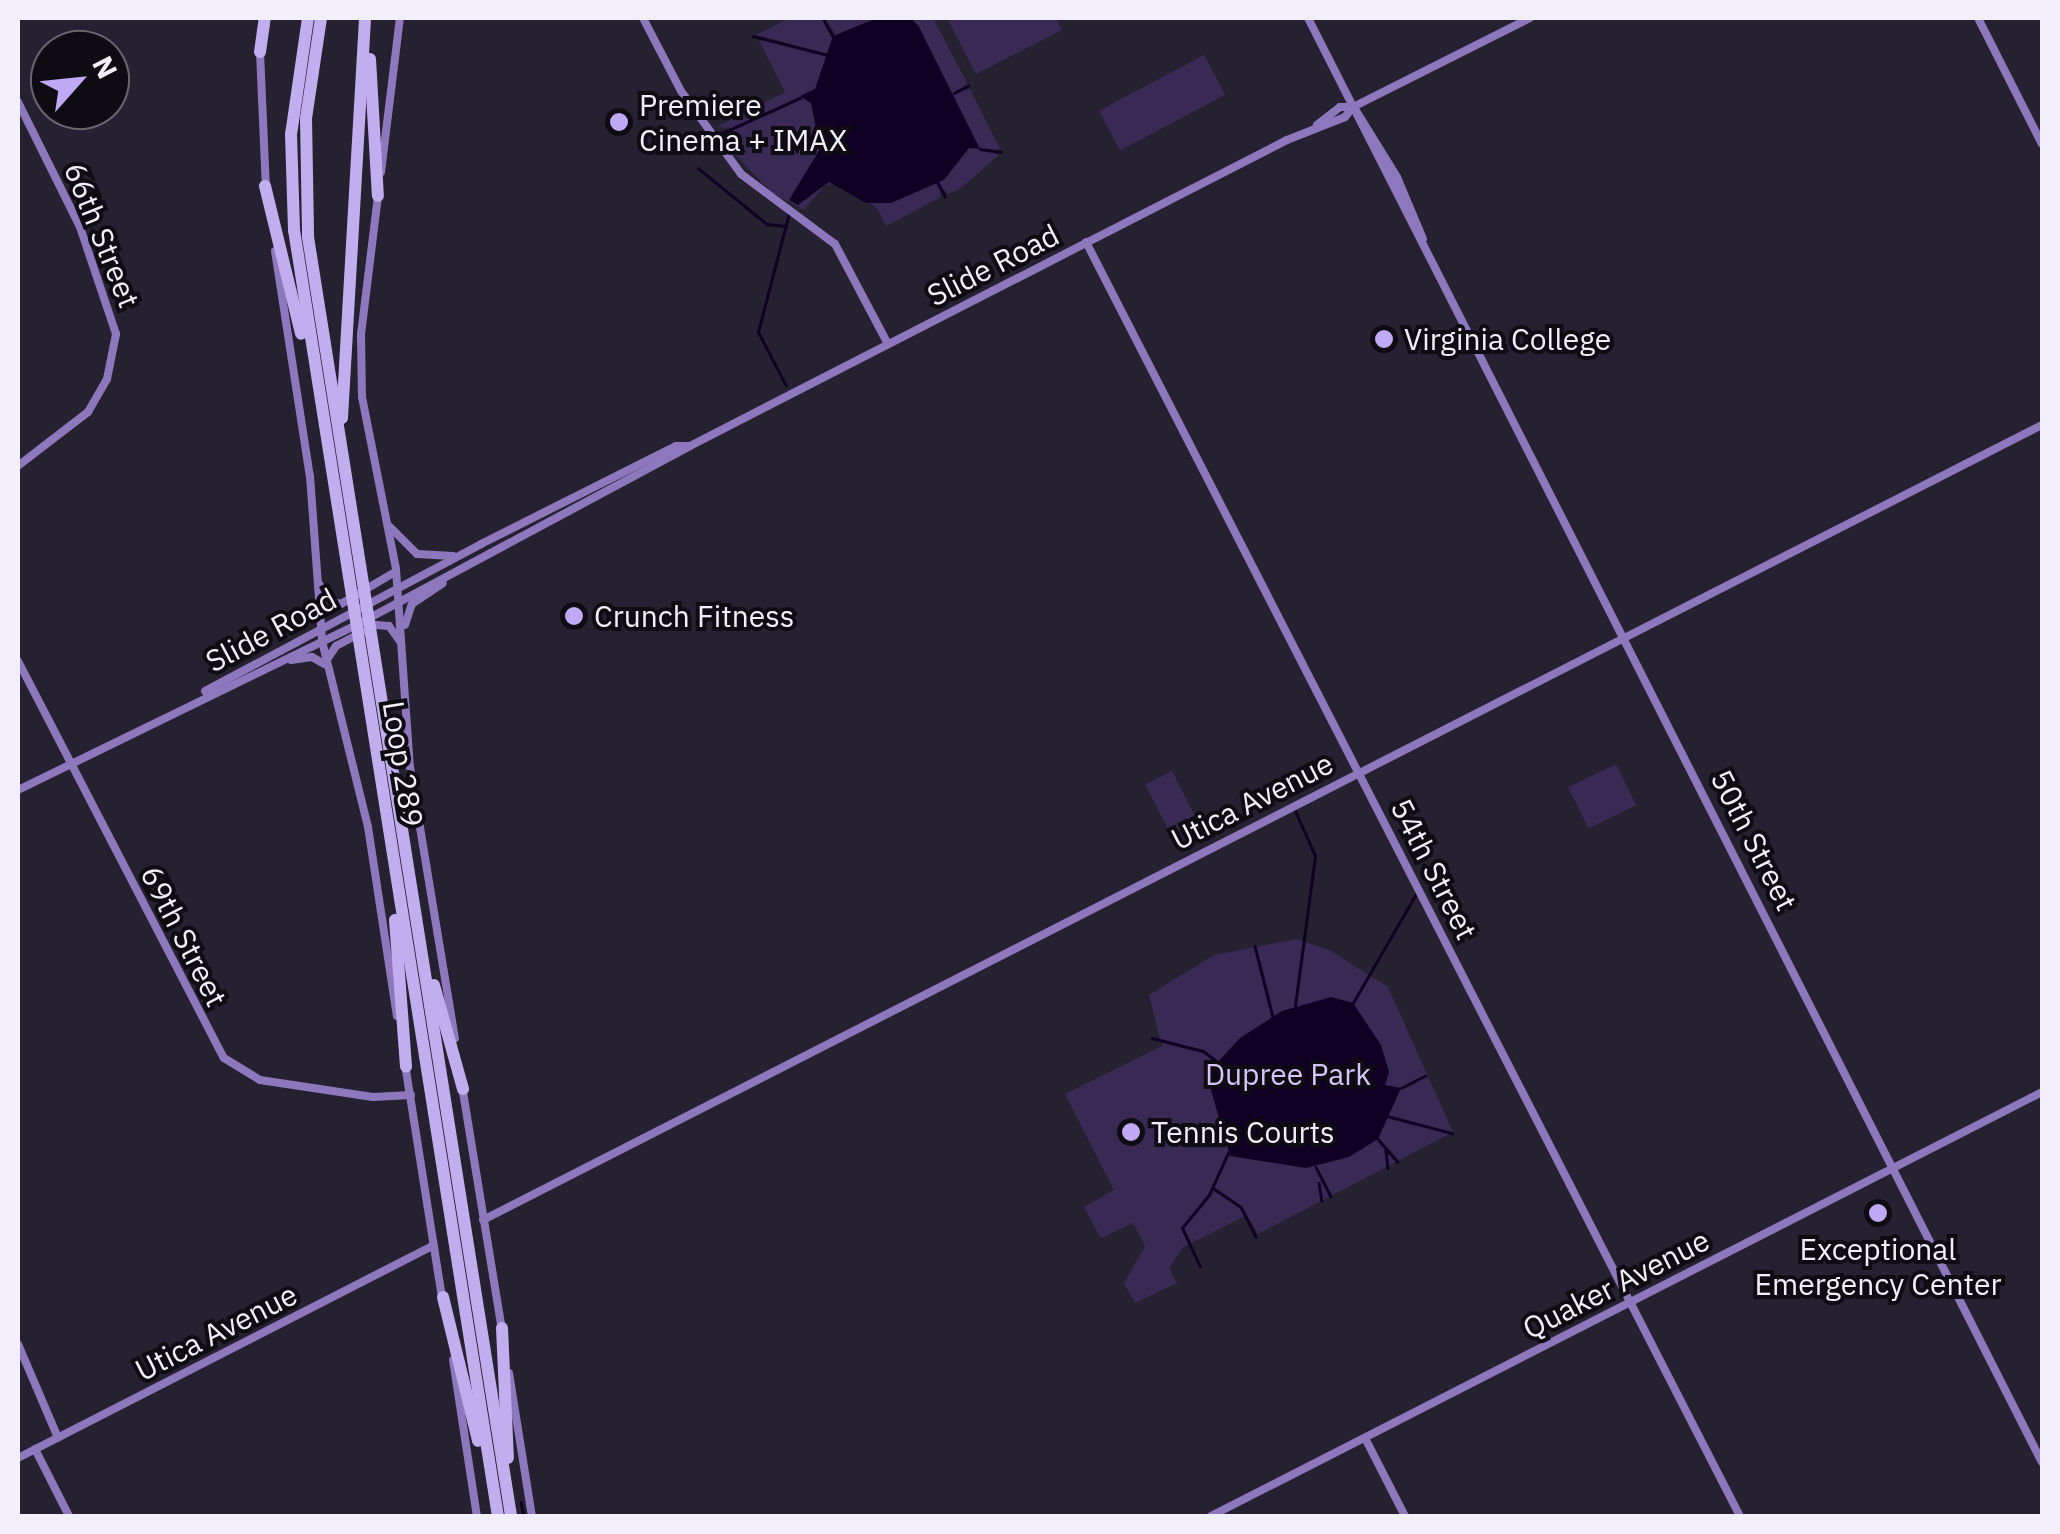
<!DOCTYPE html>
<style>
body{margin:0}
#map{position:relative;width:2060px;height:1534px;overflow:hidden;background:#252130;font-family:"IBM Plex Sans",sans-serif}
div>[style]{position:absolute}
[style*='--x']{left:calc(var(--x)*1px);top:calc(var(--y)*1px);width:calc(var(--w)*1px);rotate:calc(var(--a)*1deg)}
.green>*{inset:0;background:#392a55;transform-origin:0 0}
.water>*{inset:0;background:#0f0024}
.stream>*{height:2.5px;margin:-1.25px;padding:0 1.25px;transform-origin:1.25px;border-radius:1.25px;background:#0f0024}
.secondary>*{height:8px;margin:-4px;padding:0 4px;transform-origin:4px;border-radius:4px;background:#8e78bd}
.highway>*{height:12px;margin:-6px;padding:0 6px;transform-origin:6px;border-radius:6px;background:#c1aeef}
.dots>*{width:28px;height:28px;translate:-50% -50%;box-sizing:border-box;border:5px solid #0e0c12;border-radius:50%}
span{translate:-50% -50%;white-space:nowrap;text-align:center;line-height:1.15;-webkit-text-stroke:8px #0e0c12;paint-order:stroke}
.poi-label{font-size:30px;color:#f2effa}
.left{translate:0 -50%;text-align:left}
.street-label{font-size:30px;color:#f2effa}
.park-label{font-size:30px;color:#d4c5fa}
.frame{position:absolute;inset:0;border:20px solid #f2effa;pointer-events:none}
.north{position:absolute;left:30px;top:30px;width:100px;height:100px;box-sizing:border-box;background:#0e0c12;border:2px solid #69676f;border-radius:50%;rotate:63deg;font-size:28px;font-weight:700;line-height:40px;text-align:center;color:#f2effa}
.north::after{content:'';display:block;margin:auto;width:35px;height:45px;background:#bfa8f4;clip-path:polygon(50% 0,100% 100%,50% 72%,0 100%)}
</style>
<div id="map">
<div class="green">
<div style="clip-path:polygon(790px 18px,822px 18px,832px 38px,835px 33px,825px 18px,933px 18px,967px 83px,954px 93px,970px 89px,1000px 149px,987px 149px,999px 155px,961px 188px,948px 194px,939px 184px,941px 197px,886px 226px,877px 208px,838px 184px,825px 185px,804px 210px,771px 192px,725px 144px,721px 135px,732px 128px,716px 127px,785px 92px,759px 40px,828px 54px,756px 35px)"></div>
<div style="clip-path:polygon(947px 18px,1056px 18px,1062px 30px,976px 74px)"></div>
<div style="left:1204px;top:55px;width:45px;height:119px;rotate:62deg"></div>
<div style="left:1616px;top:764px;width:46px;height:53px;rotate:64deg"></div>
<div style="left:1172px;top:771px;width:55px;height:30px;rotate:63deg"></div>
<div style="clip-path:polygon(1297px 939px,1331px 951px,1388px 987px,1453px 1132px,1258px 1234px,1247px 1215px,1182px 1248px,1169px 1268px,1177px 1283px,1135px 1303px,1124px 1283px,1145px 1246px,1133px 1223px,1101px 1238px,1097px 1232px,1084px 1207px,1114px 1190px,1065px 1094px,1162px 1046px,1149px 995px,1214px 955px)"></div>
</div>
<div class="water">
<div style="clip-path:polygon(877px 18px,911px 18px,919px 27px,980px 149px,969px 148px,944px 180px,891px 203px,866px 203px,829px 182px,798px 205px,789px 200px,820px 149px,811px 103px,800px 96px,815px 89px,833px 36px)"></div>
<div style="clip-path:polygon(1331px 997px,1353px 1003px,1381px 1045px,1389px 1072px,1385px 1085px,1401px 1088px,1378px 1139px,1349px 1157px,1306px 1168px,1230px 1156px,1211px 1090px,1215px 1065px,1240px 1038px,1282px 1011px)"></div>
</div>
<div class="stream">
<div style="--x:823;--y:18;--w:21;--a:61"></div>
<div style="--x:753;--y:36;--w:77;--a:14.2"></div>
<div style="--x:954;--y:93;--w:16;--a:-27"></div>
<div style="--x:718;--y:135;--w:90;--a:-24.3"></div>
<div style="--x:980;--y:149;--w:21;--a:8"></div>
<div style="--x:698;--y:168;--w:89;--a:39.1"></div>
<div style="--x:767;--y:224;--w:18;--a:6"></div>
<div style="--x:938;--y:183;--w:15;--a:62"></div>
<div style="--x:786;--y:386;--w:61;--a:-117.4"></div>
<div style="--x:758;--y:332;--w:123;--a:-75.4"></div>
<div style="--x:1255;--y:946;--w:73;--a:75.8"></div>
<div style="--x:1353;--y:1003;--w:126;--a:-60"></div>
<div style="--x:1295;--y:1006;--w:151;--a:-82.4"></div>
<div style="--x:1315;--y:856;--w:49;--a:-114"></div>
<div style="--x:1152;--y:1038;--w:53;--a:14.3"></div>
<div style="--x:1203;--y:1051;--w:19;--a:36"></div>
<div style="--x:1401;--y:1088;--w:27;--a:-27"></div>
<div style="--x:1387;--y:1116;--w:67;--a:14.7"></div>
<div style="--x:1378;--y:1139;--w:30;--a:49"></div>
<div style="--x:1386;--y:1150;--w:18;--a:84"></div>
<div style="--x:1316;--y:1167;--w:33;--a:63"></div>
<div style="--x:1319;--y:1183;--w:18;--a:81"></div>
<div style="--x:1213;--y:1188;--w:34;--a:34"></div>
<div style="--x:1241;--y:1207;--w:33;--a:63"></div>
<div style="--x:1200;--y:1267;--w:43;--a:-114.8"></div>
<div style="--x:1182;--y:1228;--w:43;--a:-50.7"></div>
<div style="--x:1209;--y:1195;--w:46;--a:-65.7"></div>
<div style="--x:521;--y:1502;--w:14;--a:78"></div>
</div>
<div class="secondary">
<div style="--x:643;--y:18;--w:82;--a:62.5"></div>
<div style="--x:681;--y:91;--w:102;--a:54.1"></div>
<div style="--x:741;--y:174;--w:117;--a:36.7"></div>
<div style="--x:835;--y:244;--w:113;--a:62.1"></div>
<div style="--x:1308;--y:18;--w:1620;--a:63.06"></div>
<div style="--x:1978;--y:18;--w:141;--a:63.1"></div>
<div style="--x:260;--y:52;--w:136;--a:87.5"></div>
<div style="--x:18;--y:102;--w:140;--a:63.6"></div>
<div style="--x:80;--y:227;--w:113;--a:71.4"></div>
<div style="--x:116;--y:334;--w:46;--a:101.3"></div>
<div style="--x:107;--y:379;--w:38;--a:120"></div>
<div style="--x:88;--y:412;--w:88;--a:142.4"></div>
<div style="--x:1355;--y:109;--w:80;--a:58.3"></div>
<div style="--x:1397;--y:177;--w:67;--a:67.2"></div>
<div style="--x:1317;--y:125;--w:29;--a:-38"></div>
<div style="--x:1340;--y:107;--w:13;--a:0"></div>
<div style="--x:1353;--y:107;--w:198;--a:-26.7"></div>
<div style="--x:381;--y:172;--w:155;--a:-83"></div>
<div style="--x:378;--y:196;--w:140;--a:97"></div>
<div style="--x:361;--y:335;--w:62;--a:89.1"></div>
<div style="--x:362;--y:397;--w:175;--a:78.8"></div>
<div style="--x:396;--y:569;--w:198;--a:86"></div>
<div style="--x:410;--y:767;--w:275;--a:80.6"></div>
<div style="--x:1086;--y:242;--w:1432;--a:62.83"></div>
<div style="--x:275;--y:251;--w:228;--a:81.2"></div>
<div style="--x:310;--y:476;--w:165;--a:85.8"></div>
<div style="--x:322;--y:641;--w:192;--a:76.1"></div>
<div style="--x:368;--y:827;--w:191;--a:81.3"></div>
<div style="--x:390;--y:527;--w:38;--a:45"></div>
<div style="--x:417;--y:554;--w:36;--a:3"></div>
<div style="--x:319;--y:584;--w:20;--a:57"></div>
<div style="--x:330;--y:601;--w:11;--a:15"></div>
<div style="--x:341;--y:604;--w:63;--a:-30.7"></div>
<div style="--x:405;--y:625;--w:22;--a:-72"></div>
<div style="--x:412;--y:604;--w:37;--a:-34"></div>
<div style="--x:291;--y:660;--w:21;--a:-8"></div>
<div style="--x:312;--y:657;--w:14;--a:30"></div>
<div style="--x:18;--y:661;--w:447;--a:62.6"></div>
<div style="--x:224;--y:1058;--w:42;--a:31.4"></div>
<div style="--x:260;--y:1080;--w:114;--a:8.6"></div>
<div style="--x:373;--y:1097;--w:38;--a:-3"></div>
<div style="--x:326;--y:661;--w:18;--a:-56"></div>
<div style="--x:336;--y:646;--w:45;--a:-27.7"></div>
<div style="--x:376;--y:625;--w:13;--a:4"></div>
<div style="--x:389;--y:626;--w:19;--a:54"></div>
<div style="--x:205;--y:691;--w:313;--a:-28"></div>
<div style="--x:481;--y:544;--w:218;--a:-26.7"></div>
<div style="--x:676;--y:446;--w:14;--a:0"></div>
<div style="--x:18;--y:790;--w:383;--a:-26"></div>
<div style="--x:362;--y:622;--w:372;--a:-28.2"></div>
<div style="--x:690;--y:446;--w:671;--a:-27.14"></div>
<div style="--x:1287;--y:140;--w:62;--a:-21.6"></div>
<div style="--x:1345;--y:117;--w:13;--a:-51"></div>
<div style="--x:405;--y:1064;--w:236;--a:81"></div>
<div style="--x:462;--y:1086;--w:246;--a:80.7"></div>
<div style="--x:483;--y:1220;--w:1750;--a:-27.02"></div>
<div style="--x:18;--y:1344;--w:102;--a:66.9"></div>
<div style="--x:453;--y:1360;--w:158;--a:81.3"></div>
<div style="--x:509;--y:1373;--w:145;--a:80.9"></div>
<div style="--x:1365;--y:1438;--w:88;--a:62.9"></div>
<div style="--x:35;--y:1449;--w:75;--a:63.1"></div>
<div style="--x:18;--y:1458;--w:467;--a:-27.1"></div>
<div style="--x:1211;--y:1516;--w:933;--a:-27.03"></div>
</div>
<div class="highway">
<div style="--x:308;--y:18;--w:117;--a:98.3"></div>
<div style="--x:291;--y:134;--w:96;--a:88.2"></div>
<div style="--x:294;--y:230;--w:1302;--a:80.99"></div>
<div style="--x:321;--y:18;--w:101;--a:98.5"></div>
<div style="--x:306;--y:118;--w:119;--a:89"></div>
<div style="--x:308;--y:237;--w:1295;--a:80.98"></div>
<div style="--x:260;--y:52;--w:34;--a:-82"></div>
<div style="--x:370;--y:59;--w:137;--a:86.7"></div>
<div style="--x:265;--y:186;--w:152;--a:76.3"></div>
<div style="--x:342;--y:418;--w:400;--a:-86.7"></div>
<div style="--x:395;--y:920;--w:147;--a:85.7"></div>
<div style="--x:434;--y:985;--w:108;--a:74.4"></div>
<div style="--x:443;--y:1297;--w:148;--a:76.3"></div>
<div style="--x:502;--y:1328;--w:130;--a:87.4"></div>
</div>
<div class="dots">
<div style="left:619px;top:122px;background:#bfa8f4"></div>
<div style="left:1384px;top:339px;background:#bfa8f4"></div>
<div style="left:574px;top:616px;background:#bfa8f4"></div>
<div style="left:1131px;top:1132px;background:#bfa8f4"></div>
<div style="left:1878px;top:1213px;background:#bfa8f4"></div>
</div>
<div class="poi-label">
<span class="left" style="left:639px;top:122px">Premiere<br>Cinema + IMAX</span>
<span class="left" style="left:1404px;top:339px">Virginia College</span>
<span class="left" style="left:594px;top:616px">Crunch Fitness</span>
<span class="left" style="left:1151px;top:1132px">Tennis Courts</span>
<span style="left:1878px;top:1266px">Exceptional<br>Emergency Center</span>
</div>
<div class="street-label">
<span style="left:102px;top:235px;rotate:68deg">66th Street</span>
<span style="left:993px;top:265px;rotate:-27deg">Slide Road</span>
<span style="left:271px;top:630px;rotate:-28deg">Slide Road</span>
<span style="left:403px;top:764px;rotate:81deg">Loop 289</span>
<span style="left:1252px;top:801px;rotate:-27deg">Utica Avenue</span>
<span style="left:1754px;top:840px;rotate:63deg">50th Street</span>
<span style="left:1434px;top:869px;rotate:63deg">54th Street</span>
<span style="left:184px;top:936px;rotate:63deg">69th Street</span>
<span style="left:1616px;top:1284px;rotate:-27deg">Quaker Avenue</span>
<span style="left:216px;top:1332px;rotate:-27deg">Utica Avenue</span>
</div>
<div class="park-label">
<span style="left:1288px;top:1074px">Dupree Park</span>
</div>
<div class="frame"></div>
<div class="north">N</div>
</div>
